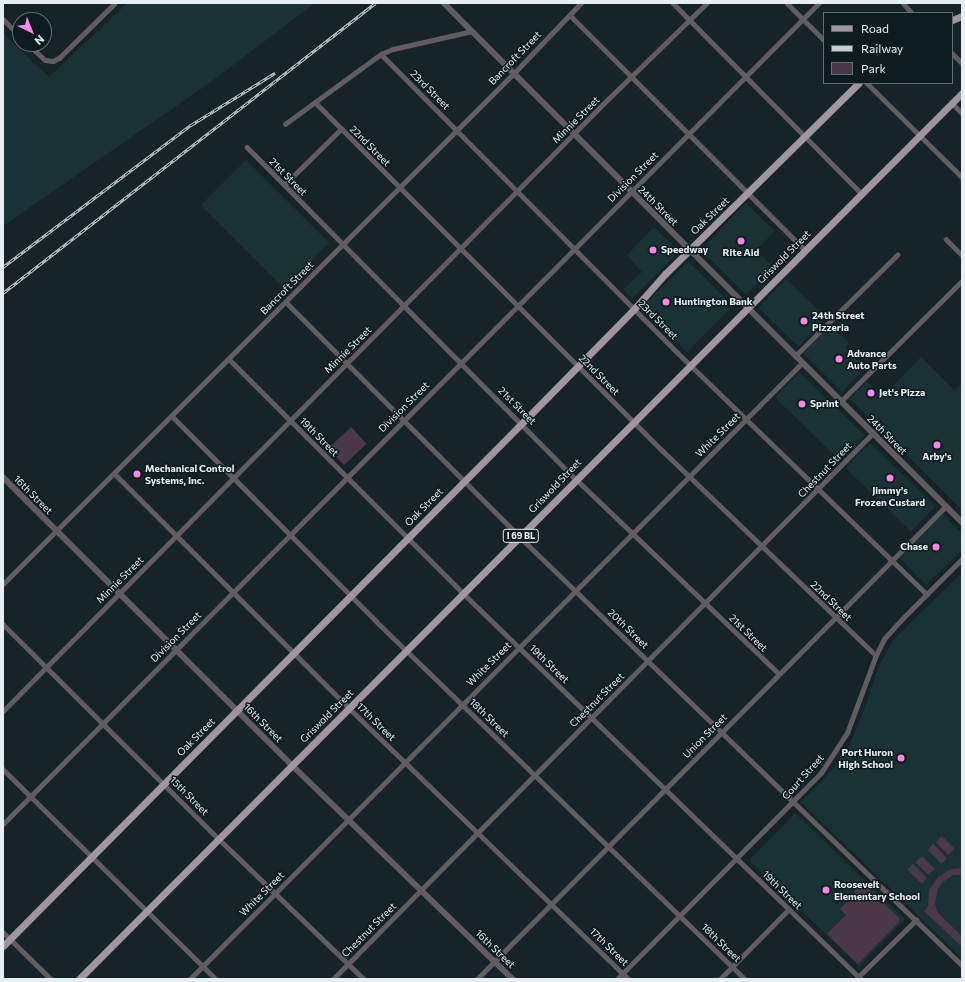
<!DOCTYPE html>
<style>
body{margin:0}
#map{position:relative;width:965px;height:982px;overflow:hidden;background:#162427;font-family:Commissioner,sans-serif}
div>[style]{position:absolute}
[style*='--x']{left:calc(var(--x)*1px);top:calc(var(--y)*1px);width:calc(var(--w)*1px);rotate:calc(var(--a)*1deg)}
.built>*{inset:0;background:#1a3135;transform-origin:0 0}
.green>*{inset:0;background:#4b3846;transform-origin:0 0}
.minor>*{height:4.5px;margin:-2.25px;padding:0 2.25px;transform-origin:2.25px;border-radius:2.25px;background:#615c60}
.tertiary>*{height:5.5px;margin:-2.75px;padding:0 2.75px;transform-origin:2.75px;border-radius:2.75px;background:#615c60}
.primary>*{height:7px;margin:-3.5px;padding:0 3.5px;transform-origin:3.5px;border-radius:3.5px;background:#a1969f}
.rail>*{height:3px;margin-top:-1.5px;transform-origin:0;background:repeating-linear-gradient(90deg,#0c1b1d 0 4.5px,#c5cfd1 0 9px);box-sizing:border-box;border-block:1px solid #c5cfd1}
.dots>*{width:11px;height:11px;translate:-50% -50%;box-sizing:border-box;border:2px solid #0c1b1d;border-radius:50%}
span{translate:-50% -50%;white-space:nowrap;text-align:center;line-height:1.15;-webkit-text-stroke:3px #0c1b1d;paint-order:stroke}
.shield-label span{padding:1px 3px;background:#0c1b1d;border:1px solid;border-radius:3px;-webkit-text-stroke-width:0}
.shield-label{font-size:9px;color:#e6eff1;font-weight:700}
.street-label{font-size:10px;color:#e6eff1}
.poi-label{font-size:10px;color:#e6eff1;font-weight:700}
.left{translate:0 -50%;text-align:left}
.right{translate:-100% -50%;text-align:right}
.frame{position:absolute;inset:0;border:4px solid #e6eff1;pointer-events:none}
.legend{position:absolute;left:823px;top:12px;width:130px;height:72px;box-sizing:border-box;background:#0c1b1d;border:1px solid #637072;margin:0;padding:5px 7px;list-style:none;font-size:12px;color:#e6eff1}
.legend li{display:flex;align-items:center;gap:8px;height:20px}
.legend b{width:20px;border:1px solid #637072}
.north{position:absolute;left:12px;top:12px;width:40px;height:40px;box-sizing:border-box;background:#0c1b1d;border:1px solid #637072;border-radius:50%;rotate:137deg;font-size:11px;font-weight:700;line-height:16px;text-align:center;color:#e6eff1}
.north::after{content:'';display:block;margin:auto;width:14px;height:18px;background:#fb86e5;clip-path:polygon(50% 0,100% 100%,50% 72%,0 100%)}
</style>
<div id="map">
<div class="built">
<div style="clip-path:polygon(127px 3px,315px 3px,208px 84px,3px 226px,3px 33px,49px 77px)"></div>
<div style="left:246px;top:160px;width:117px;height:64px;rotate:45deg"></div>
<div style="clip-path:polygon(746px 203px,775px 231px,756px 250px,773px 267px,746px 295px,701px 250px)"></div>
<div style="clip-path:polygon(654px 227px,679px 252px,632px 299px,623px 289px,642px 272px,627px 255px)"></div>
<div style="left:688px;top:261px;width:64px;height:65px;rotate:45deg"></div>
<div style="left:786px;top:279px;width:56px;height:40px;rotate:44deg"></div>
<div style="clip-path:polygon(831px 325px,849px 343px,845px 347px,865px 368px,842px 392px,803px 353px)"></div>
<div style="clip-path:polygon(921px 357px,954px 390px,962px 383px,962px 510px,850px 399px,867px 381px,882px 397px)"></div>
<div style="left:799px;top:372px;width:91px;height:35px;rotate:44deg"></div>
<div style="left:870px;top:443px;width:91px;height:35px;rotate:44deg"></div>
<div style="clip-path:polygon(943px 514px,962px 534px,962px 550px,926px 585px,899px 557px)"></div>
<div style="clip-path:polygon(962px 573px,962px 958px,801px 802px,833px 769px,849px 746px,867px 701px,878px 668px,893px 640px)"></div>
<div style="left:795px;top:813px;width:153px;height:66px;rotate:44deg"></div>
</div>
<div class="green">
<div style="left:351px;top:427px;width:23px;height:31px;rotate:47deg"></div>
<div style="left:942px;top:836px;width:18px;height:9px;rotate:45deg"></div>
<div style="left:933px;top:844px;width:20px;height:8px;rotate:45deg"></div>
<div style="left:922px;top:856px;width:18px;height:9px;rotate:45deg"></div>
<div style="left:913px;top:864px;width:20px;height:8px;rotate:45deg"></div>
<div style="clip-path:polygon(962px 868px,962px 875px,953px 875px,942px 883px,938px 889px,935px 904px,937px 911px,942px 917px,962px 936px,962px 947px,924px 911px,928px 907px,929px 890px,938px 877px,951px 869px)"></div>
<div style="clip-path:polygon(862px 882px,899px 918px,899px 922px,858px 964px,827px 934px,846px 915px,840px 909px,855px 893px,855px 889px)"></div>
</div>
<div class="minor">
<div style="--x:673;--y:3;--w:269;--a:45.3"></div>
<div style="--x:787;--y:3;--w:52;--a:45"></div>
<div style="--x:903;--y:3;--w:13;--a:48"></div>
<div style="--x:570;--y:15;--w:332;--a:45"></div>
<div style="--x:3;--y:19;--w:24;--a:45"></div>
<div style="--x:28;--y:44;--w:23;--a:43"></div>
<div style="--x:45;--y:60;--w:8;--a:7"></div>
<div style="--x:53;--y:61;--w:7;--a:-27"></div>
<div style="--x:59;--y:58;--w:78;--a:-44.5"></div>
<div style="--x:952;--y:53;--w:14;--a:45"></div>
<div style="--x:381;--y:54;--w:421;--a:45.2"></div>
<div style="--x:678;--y:353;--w:347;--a:44.1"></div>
<div style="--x:867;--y:83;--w:134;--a:44.7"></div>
<div style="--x:315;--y:102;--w:493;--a:45.1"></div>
<div style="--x:663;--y:451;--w:295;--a:43.8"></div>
<div style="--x:952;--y:103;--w:14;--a:45"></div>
<div style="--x:285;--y:124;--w:119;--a:-36.1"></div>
<div style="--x:381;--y:54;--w:13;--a:-23"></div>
<div style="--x:393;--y:49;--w:81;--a:-12.8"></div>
<div style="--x:247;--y:147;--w:467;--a:45.3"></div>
<div style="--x:576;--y:479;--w:281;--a:43.8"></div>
<div style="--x:284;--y:185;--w:80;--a:-44.5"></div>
<div style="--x:946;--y:239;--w:23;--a:45"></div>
<div style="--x:286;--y:302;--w:332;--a:45.1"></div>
<div style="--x:520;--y:537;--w:615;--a:44.08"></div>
<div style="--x:795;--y:356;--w:144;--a:-44.7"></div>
<div style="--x:229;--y:359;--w:331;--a:45"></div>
<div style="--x:463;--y:593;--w:554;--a:44.12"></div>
<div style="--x:841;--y:401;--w:170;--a:-44.8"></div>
<div style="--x:172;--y:416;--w:289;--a:45.1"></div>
<div style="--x:376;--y:621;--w:514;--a:44.13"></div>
<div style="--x:114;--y:473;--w:332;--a:45"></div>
<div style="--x:349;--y:708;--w:390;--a:44.1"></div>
<div style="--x:3;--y:584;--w:723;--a:-45"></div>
<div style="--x:514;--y:73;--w:97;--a:-46.3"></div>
<div style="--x:3;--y:624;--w:305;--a:44.9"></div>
<div style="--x:219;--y:839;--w:202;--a:44"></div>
<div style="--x:3;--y:711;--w:853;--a:-45.33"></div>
<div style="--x:603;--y:104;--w:145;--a:-44.2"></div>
<div style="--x:3;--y:769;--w:299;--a:44.6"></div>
<div style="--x:3;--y:824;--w:1158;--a:-45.18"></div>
<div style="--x:3;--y:932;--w:67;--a:44.4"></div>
<div style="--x:857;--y:978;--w:83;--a:-44.5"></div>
<div style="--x:190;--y:979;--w:868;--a:-45.19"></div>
<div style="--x:333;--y:979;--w:768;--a:-45.32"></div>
<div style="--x:477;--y:979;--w:666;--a:-45.24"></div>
<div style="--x:617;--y:979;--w:290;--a:-45.3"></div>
<div style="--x:821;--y:773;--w:48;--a:-57"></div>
<div style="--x:847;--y:733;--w:83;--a:-69.6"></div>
<div style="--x:876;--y:655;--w:18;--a:-63"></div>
<div style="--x:884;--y:639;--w:24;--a:-48"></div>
<div style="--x:900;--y:621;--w:88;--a:-45"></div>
<div style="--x:720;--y:979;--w:98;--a:-45.4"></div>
</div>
<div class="tertiary">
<div style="--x:444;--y:3;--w:733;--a:45.06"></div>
<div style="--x:3;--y:477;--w:408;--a:44.9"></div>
<div style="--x:292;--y:765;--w:308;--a:44.1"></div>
</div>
<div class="primary">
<div style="--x:952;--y:20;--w:11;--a:-22"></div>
<div style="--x:3;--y:946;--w:742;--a:-45.22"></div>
<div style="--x:526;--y:419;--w:154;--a:-45.5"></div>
<div style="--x:634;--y:309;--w:47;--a:-48.5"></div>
<div style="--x:665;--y:274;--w:272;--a:-44.6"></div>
<div style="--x:79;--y:979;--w:1251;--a:-45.1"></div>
</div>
<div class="rail">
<div style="--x:3;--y:267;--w:236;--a:-37.1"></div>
<div style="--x:191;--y:125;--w:99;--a:-31.8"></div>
<div style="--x:3;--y:293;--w:472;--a:-37.9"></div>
</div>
<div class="dots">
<div style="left:741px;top:241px;background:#fb86e5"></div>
<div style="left:653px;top:250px;background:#fb86e5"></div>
<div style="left:666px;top:302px;background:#fb86e5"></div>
<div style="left:804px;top:321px;background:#fb86e5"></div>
<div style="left:839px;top:359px;background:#fb86e5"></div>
<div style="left:871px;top:393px;background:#fb86e5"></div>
<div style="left:802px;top:404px;background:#fb86e5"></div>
<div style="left:937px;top:445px;background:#fb86e5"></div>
<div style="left:137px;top:474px;background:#fb86e5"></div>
<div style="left:890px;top:478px;background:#fb86e5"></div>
<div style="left:936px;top:547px;background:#fb86e5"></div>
<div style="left:901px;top:758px;background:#fb86e5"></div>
<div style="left:826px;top:890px;background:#fb86e5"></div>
</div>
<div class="shield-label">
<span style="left:521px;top:536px">I 69 BL</span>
</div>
<div class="street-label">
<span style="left:515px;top:58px;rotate:-46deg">Bancroft Street</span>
<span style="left:430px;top:90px;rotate:45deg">23rd Street</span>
<span style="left:576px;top:120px;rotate:-45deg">Minnie Street</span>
<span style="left:370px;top:146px;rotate:45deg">22nd Street</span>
<span style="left:288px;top:177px;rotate:45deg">21st Street</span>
<span style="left:633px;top:177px;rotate:-45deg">Division Street</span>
<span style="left:658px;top:206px;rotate:45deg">24th Street</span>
<span style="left:710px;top:216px;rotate:-44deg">Oak Street</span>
<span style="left:784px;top:257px;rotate:-45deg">Griswold Street</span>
<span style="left:287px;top:288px;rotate:-45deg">Bancroft Street</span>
<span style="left:658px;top:320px;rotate:45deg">23rd Street</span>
<span style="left:348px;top:350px;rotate:-45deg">Minnie Street</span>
<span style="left:599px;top:375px;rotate:45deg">22nd Street</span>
<span style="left:517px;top:406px;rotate:45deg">21st Street</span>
<span style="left:404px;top:407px;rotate:-45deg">Division Street</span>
<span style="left:718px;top:435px;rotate:-45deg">White Street</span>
<span style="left:887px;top:435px;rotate:45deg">24th Street</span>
<span style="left:319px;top:437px;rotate:45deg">19th Street</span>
<span style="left:825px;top:470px;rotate:-46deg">Chestnut Street</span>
<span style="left:555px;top:486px;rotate:-46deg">Griswold Street</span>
<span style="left:33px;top:495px;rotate:45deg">16th Street</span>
<span style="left:424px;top:507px;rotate:-45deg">Oak Street</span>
<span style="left:120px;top:580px;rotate:-45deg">Minnie Street</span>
<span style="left:831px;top:601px;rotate:44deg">22nd Street</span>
<span style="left:628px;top:629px;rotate:44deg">20th Street</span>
<span style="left:748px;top:633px;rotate:44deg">21st Street</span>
<span style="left:176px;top:637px;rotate:-45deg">Division Street</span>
<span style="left:489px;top:664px;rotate:-45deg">White Street</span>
<span style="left:549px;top:664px;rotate:44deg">19th Street</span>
<span style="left:597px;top:700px;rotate:-45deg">Chestnut Street</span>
<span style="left:327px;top:716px;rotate:-45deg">Griswold Street</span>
<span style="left:489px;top:718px;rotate:44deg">18th Street</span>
<span style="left:376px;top:722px;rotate:44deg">17th Street</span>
<span style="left:263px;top:723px;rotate:45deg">16th Street</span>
<span style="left:705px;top:736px;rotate:-45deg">Union Street</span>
<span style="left:196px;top:737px;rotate:-45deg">Oak Street</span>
<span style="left:803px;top:777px;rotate:-48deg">Court Street</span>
<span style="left:189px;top:796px;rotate:45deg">15th Street</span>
<span style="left:782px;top:890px;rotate:44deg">19th Street</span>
<span style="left:262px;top:894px;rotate:-45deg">White Street</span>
<span style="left:369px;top:930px;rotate:-45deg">Chestnut Street</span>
<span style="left:721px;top:943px;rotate:44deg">18th Street</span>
<span style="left:609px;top:947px;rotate:44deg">17th Street</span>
<span style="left:495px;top:949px;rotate:44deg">16th Street</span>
</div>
<div class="poi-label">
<span class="left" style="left:661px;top:250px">Speedway</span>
<span style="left:741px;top:253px">Rite Aid</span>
<span class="left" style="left:674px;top:302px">Huntington Bank</span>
<span class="left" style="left:812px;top:321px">24th Street<br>Pizzeria</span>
<span class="left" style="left:847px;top:359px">Advance<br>Auto Parts</span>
<span class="left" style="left:879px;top:393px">Jet's Pizza</span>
<span class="left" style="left:810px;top:404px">Sprint</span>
<span style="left:937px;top:457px">Arby's</span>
<span class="left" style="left:145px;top:474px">Mechanical Control<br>Systems, Inc.</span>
<span style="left:890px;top:496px">Jimmy's<br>Frozen Custard</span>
<span class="right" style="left:928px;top:547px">Chase</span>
<span class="right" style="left:893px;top:758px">Port Huron<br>High School</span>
<span class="left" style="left:834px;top:890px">Roosevelt<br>Elementary School</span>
</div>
<div class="frame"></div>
<ul class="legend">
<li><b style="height:5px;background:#a1969f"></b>Road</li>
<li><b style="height:5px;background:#c5cfd1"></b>Railway</li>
<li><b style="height:11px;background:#4b3846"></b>Park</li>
</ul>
<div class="north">N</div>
</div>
